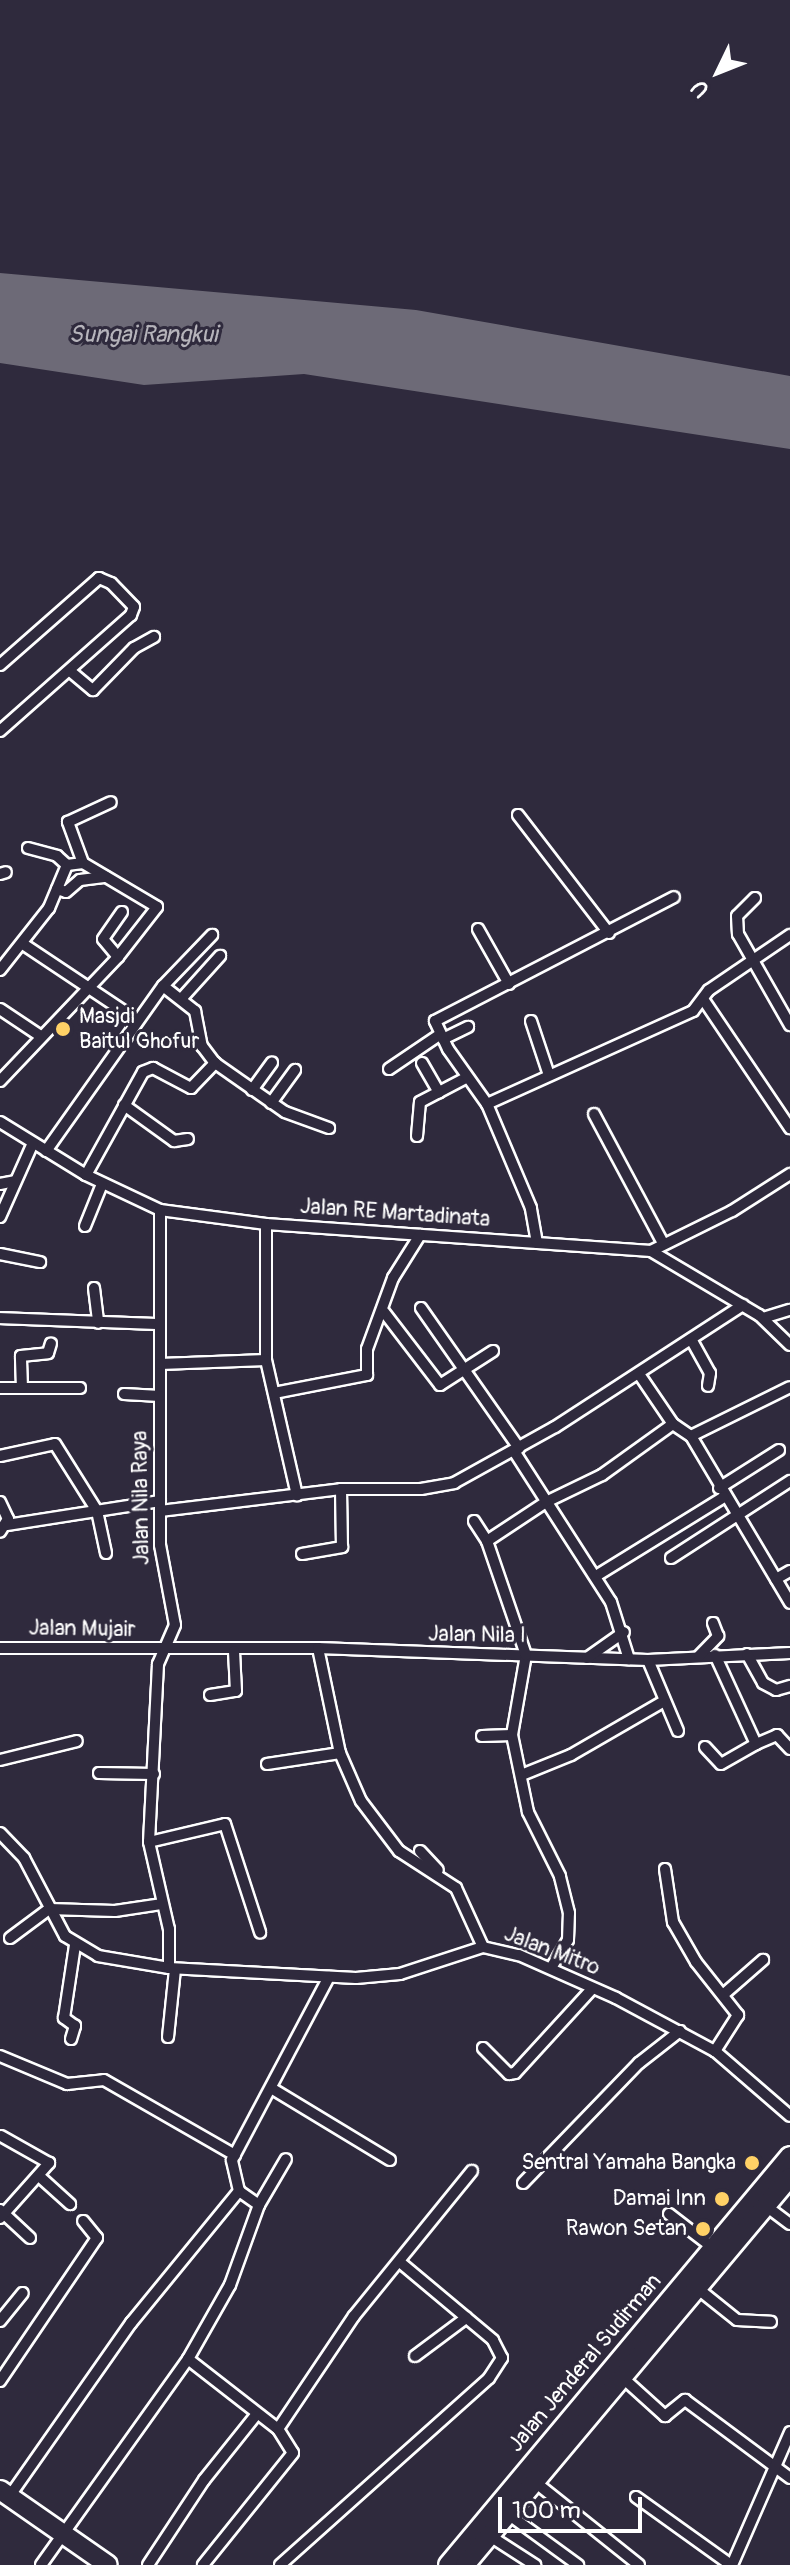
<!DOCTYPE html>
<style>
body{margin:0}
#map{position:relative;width:790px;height:2565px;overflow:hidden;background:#2f2a3d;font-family:Pangolin,sans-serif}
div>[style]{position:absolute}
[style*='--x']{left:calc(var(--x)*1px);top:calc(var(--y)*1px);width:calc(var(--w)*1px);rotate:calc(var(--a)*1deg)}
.water>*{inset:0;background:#6d6a77}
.roads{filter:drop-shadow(2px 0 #fff) drop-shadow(-2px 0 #fff) drop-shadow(0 2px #fff) drop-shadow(0 -2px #fff)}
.street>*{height:10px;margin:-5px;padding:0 5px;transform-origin:5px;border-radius:5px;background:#2f2a3d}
.highway>*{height:18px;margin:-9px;padding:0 9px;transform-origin:9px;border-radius:9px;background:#2f2a3d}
.dots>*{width:22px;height:22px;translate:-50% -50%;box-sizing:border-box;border:4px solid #2f2a3d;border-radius:50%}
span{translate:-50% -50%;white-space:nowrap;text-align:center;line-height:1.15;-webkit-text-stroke:6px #2f2a3d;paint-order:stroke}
.poi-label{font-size:22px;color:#fff}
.left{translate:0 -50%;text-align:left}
.right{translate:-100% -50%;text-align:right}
.street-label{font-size:22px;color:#fff}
.water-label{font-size:24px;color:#b6b4bb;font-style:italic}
.north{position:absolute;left:678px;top:32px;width:80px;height:80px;-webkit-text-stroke:6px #2f2a3d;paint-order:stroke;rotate:227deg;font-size:22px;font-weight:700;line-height:32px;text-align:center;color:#fff}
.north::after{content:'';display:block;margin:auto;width:28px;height:36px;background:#fff;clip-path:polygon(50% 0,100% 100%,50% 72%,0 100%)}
.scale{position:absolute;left:498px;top:2497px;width:144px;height:36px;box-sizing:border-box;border:4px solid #fff;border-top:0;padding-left:10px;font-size:24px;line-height:28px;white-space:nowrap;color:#fff;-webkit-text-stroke:6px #2f2a3d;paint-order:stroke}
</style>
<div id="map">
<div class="water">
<div style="clip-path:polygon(0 273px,416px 310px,790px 376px,790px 449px,304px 374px,144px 385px,0 363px)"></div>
</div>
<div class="roads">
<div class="street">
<div style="--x:0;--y:665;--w:132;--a:-41.3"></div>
<div style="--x:99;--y:578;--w:13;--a:23"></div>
<div style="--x:111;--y:583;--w:33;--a:46"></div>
<div style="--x:134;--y:607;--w:9;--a:111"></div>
<div style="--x:131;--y:615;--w:175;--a:138.5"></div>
<div style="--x:70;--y:671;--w:30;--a:40"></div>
<div style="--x:93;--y:690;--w:59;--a:-45.7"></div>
<div style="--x:134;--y:648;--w:23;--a:-29"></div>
<div style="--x:518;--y:815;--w:149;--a:52.4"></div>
<div style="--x:28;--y:848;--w:30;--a:15"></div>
<div style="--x:57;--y:856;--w:13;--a:42"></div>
<div style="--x:83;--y:863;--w:44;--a:-110.1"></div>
<div style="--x:68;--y:822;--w:47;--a:-24.9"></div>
<div style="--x:67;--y:865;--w:16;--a:-7"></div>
<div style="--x:83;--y:863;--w:86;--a:30.7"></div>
<div style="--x:157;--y:907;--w:63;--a:128"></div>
<div style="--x:0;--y:874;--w:6;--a:-18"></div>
<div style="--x:57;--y:889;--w:9;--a:18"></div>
<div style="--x:66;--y:892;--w:18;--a:-41"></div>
<div style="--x:80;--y:880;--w:26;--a:-7"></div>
<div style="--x:755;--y:898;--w:25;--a:135"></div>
<div style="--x:737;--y:916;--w:18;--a:87"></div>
<div style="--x:738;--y:934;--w:105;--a:60.3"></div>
<div style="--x:478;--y:929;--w:63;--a:60.6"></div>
<div style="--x:23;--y:944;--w:137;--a:33.7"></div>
<div style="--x:0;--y:970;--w:79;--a:-51.7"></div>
<div style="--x:49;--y:908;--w:47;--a:-67.3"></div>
<div style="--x:163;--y:986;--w:41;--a:38"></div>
<div style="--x:195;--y:1011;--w:36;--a:79"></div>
<div style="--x:202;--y:1046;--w:21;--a:53"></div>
<div style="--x:215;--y:1063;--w:85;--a:35"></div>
<div style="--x:285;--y:1112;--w:47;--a:20"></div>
<div style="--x:182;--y:998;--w:57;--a:-47.9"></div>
<div style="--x:703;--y:999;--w:156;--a:56"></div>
<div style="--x:0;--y:1009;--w:50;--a:33.7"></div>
<div style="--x:531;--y:1021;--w:57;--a:71.6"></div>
<div style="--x:443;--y:1039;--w:28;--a:-26"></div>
<div style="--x:422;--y:1063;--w:34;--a:60"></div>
<div style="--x:389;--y:1069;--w:60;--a:-34.2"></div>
<div style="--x:0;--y:1081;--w:171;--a:-46.4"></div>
<div style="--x:118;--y:957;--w:23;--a:-130"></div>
<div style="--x:103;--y:939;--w:33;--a:-55"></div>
<div style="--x:252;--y:1090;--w:34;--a:-54"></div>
<div style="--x:271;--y:1103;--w:41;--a:-54"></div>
<div style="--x:487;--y:1104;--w:226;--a:-24.3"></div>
<div style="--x:693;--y:1011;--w:26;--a:-53"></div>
<div style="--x:709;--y:990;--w:98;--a:-34.2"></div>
<div style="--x:124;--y:1105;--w:62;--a:35.8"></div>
<div style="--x:174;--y:1141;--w:14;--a:-8"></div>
<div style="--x:594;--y:1114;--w:146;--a:61.9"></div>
<div style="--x:0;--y:1122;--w:101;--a:31.6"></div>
<div style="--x:86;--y:1175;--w:82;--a:25.3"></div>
<div style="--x:160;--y:1210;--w:107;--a:7.5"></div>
<div style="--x:266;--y:1224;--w:386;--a:4"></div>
<div style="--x:651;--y:1251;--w:90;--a:-26.3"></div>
<div style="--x:732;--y:1211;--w:69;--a:-32.5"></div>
<div style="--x:417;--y:1136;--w:34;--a:-85"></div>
<div style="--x:420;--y:1102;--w:52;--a:-27.6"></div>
<div style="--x:46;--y:1151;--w:202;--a:-54.7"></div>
<div style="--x:163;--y:986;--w:71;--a:-46.1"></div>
<div style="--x:86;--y:1175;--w:118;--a:-61"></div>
<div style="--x:143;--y:1072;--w:11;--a:-22"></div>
<div style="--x:153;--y:1068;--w:43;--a:27.8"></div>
<div style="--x:191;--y:1088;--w:35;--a:-46"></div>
<div style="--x:0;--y:1184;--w:15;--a:-11"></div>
<div style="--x:160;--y:1210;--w:335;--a:90"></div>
<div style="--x:160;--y:1545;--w:81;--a:79.4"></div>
<div style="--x:175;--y:1625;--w:43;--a:113.6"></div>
<div style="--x:158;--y:1664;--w:178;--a:92.9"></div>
<div style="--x:149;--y:1842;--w:89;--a:77.1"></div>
<div style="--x:169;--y:1929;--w:39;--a:90"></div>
<div style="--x:0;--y:1217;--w:81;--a:-66"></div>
<div style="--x:266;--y:1224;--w:136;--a:90"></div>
<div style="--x:266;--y:1360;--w:139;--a:77.1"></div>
<div style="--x:85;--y:1226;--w:45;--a:-68"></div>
<div style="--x:537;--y:1243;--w:36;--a:-100"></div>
<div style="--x:531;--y:1208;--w:113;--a:-112.9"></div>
<div style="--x:487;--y:1104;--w:67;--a:-125.3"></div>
<div style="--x:448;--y:1049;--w:31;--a:-115"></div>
<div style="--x:435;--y:1021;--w:269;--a:-27.4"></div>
<div style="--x:651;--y:1251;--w:126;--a:30.7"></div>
<div style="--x:759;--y:1315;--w:43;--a:44.1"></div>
<div style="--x:0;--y:1254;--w:41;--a:11.3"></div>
<div style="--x:94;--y:1288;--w:35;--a:83"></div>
<div style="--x:421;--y:1308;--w:171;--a:55"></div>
<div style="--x:384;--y:1312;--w:92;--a:52.5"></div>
<div style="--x:440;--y:1385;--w:63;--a:-32.7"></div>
<div style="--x:0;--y:1318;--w:158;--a:2.2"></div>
<div style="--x:763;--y:1318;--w:28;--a:-17"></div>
<div style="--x:691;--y:1339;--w:39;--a:61"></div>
<div style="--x:710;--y:1373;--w:13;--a:99"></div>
<div style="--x:160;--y:1364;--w:106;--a:-2.2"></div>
<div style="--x:639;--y:1374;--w:60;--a:55.8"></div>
<div style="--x:673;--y:1424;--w:22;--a:34"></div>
<div style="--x:691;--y:1436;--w:194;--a:59.3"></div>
<div style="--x:0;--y:1388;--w:80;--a:0"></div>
<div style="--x:22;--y:1388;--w:32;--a:-92"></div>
<div style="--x:21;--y:1356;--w:27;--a:-6"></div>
<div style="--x:48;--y:1353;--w:10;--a:-73"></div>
<div style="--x:274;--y:1393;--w:95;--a:-11"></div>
<div style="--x:367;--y:1375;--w:26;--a:-90"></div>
<div style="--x:367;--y:1349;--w:76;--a:-69.9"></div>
<div style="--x:393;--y:1278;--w:51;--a:-57.9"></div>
<div style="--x:124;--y:1394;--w:36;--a:3"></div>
<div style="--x:691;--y:1436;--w:110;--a:-26.3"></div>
<div style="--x:514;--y:1451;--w:179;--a:57.3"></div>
<div style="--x:611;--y:1602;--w:60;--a:72.5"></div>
<div style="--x:0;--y:1456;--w:56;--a:-12.3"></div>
<div style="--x:55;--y:1444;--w:79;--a:57.9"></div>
<div style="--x:97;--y:1511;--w:43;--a:77.9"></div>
<div style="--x:719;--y:1488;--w:71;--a:-32.3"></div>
<div style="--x:0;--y:1502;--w:19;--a:65"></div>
<div style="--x:8;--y:1519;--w:15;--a:122"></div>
<div style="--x:160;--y:1511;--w:182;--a:-6.9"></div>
<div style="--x:341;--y:1489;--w:80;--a:0"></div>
<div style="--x:421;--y:1489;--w:34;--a:-10"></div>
<div style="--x:454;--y:1483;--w:115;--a:-29"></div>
<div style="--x:555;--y:1427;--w:224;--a:-33"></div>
<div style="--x:474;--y:1521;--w:24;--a:57"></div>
<div style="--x:7;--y:1525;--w:155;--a:-8.9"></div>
<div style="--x:302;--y:1554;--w:41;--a:-9.9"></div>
<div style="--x:342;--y:1547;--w:58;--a:-91"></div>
<div style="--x:671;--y:1558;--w:142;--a:-32.9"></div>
<div style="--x:596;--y:1576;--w:150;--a:-31.7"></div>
<div style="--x:776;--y:1579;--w:16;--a:-30"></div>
<div style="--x:0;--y:1648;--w:318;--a:0"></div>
<div style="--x:318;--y:1648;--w:330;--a:2.1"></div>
<div style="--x:648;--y:1660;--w:142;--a:-2.8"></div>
<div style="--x:318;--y:1648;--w:107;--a:78.2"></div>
<div style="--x:340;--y:1753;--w:52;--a:66.4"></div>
<div style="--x:361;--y:1801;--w:63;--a:52.8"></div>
<div style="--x:399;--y:1851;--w:68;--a:33"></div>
<div style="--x:456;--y:1888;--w:65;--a:65.4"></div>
<div style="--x:747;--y:1654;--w:33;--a:61"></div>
<div style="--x:763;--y:1683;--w:15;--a:28"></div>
<div style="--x:776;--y:1690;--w:15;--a:-16"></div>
<div style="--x:699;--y:1656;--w:28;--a:-46"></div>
<div style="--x:718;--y:1636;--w:14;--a:-111"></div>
<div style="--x:587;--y:1658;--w:45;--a:-35.1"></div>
<div style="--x:648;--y:1660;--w:77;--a:67.1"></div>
<div style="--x:210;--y:1695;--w:26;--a:-9"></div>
<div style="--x:236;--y:1691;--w:40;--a:-92.9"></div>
<div style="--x:482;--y:1736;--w:30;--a:-2"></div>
<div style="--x:756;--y:1744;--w:23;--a:-23"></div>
<div style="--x:777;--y:1735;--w:19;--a:47"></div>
<div style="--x:705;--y:1747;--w:23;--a:47"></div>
<div style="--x:721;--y:1764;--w:40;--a:-29.7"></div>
<div style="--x:756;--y:1744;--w:98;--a:-114.7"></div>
<div style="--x:0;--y:1760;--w:79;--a:-13.9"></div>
<div style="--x:267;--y:1764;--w:74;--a:-8.6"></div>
<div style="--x:99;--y:1773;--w:55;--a:1"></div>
<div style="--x:524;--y:1774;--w:51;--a:-22"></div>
<div style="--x:571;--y:1755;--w:108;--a:-30.1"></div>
<div style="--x:0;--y:1833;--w:35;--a:46"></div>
<div style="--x:24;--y:1858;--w:88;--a:62.3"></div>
<div style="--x:65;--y:1936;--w:39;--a:31"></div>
<div style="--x:98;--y:1956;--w:72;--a:9.6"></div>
<div style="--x:169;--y:1968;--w:187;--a:3.1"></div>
<div style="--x:356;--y:1978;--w:44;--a:-5.2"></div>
<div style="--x:400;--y:1974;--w:87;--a:-18"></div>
<div style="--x:483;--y:1947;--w:37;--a:13"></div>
<div style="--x:519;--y:1955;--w:106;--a:23.9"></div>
<div style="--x:616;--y:1998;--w:112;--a:28.2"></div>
<div style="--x:715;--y:2051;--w:99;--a:40.9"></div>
<div style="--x:149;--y:1842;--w:78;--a:-13.3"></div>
<div style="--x:225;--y:1824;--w:114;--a:72"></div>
<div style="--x:420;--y:1851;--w:26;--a:47"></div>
<div style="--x:665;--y:1869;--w:54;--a:81.4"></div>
<div style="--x:673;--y:1922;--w:46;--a:60.1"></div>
<div style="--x:696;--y:1962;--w:68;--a:51.6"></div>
<div style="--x:738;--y:2015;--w:43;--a:122.6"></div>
<div style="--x:10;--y:1938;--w:49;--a:-36.6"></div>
<div style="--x:49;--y:1909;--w:66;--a:1.7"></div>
<div style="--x:115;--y:1911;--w:48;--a:-8.5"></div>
<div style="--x:551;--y:1968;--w:33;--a:-59"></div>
<div style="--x:568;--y:1940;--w:27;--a:-88"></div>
<div style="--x:569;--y:1913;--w:38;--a:-104"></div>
<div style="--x:560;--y:1876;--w:72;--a:-116.6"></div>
<div style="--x:528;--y:1812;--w:79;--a:-101.7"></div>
<div style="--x:512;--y:1735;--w:81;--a:-80.1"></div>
<div style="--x:526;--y:1655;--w:120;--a:-108.9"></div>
<div style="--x:487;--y:1541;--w:71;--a:-33.5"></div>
<div style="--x:546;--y:1502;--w:62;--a:-25.7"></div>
<div style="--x:602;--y:1475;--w:87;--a:-35.7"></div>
<div style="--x:724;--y:1994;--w:52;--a:-41.1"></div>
<div style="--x:168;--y:2037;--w:68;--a:-84.1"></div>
<div style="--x:71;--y:2039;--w:14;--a:-73"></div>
<div style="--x:75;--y:2026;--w:14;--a:-144"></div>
<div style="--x:64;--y:2018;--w:74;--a:-81.4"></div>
<div style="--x:483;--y:2048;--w:37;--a:45"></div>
<div style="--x:509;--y:2074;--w:6;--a:-9"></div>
<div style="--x:515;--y:2073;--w:115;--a:-47.5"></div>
<div style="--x:0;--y:2056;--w:73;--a:22.7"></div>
<div style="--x:67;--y:2084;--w:37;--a:-6"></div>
<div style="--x:104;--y:2080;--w:151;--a:29.8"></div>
<div style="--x:271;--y:2088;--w:139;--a:31.2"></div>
<div style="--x:39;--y:2176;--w:42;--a:42.1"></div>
<div style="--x:523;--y:2183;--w:167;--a:-46"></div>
<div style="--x:639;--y:2063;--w:52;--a:-38"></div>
<div style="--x:259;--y:2205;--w:24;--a:-145"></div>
<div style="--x:239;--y:2191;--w:32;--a:-103"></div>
<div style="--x:232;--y:2160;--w:207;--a:-62.1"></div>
<div style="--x:766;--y:2206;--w:30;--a:37"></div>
<div style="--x:0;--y:2210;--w:41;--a:43"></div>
<div style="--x:669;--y:2214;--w:54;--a:37.5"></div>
<div style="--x:0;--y:2218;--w:74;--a:-48.3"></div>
<div style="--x:49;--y:2163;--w:55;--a:-150.6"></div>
<div style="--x:697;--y:2288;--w:51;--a:38.7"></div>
<div style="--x:737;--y:2320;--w:34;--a:3"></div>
<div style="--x:0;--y:2321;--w:36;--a:-51"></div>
<div style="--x:415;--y:2356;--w:64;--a:-36.7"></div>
<div style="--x:188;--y:2359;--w:114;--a:37.9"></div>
<div style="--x:278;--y:2429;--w:28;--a:58"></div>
<div style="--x:293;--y:2453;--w:144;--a:128.8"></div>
<div style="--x:623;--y:2378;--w:57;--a:42.1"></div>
<div style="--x:665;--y:2416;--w:26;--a:-39"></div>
<div style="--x:685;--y:2400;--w:131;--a:36.6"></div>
<div style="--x:0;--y:2381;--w:173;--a:-55.9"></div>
<div style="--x:97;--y:2238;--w:22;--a:-129"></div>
<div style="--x:278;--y:2429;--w:136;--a:-56.1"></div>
<div style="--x:354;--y:2316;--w:187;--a:-50.9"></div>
<div style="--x:535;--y:2482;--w:133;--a:38.6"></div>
<div style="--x:9;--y:2497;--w:213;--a:-55"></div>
<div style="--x:131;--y:2323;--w:171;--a:-50.7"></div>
<div style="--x:636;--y:2497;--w:117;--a:35.6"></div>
<div style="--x:508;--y:2514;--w:87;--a:36.1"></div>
<div style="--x:490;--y:2536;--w:54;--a:32.8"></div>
<div style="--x:41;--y:2565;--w:253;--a:-54.5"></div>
<div style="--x:188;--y:2359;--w:85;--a:-60.4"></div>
<div style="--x:230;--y:2285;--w:85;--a:-70.1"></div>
<div style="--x:259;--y:2205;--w:53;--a:-59.6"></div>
<div style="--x:148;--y:2565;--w:102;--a:-56.6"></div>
<div style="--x:204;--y:2480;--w:83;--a:-51.3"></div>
<div style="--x:280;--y:2565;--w:280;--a:-41.8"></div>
<div style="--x:489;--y:2378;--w:24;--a:-57"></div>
<div style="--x:502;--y:2358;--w:20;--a:-117"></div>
<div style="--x:493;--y:2340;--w:120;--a:-140.1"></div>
<div style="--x:732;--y:2565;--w:145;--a:-66.4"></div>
</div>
<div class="highway">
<div style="--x:0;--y:2490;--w:131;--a:34.8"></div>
<div style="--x:448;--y:2565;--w:533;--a:-50.1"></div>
<div style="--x:465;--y:2565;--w:506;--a:-50.05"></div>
</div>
</div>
<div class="dots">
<div style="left:63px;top:1029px;background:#ffd166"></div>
<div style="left:752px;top:2163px;background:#ffd166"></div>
<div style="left:722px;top:2199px;background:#ffd166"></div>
<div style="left:703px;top:2229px;background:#ffd166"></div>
</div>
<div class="poi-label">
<span class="left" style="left:79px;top:1029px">Masjdi<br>Baitul Ghofur</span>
<span class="right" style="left:736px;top:2163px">Sentral Yamaha Bangka</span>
<span class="right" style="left:706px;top:2199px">Damai Inn</span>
<span class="right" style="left:687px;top:2229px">Rawon Setan</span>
</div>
<div class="street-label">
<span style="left:395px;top:1213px;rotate:4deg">Jalan RE Martadinata</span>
<span style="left:141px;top:1498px;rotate:-91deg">Jalan Nila Raya</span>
<span style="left:82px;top:1629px;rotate:1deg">Jalan Mujair</span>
<span style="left:477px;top:1635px;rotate:1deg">Jalan Nila I</span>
<span style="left:552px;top:1951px;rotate:21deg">Jalan Mitro</span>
<span style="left:585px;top:2363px;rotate:-50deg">Jalan Jenderal Sudirman</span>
</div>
<div class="water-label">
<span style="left:143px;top:335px">Sungai Rangkui</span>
</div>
<div class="north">U</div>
<div class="scale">100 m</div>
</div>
